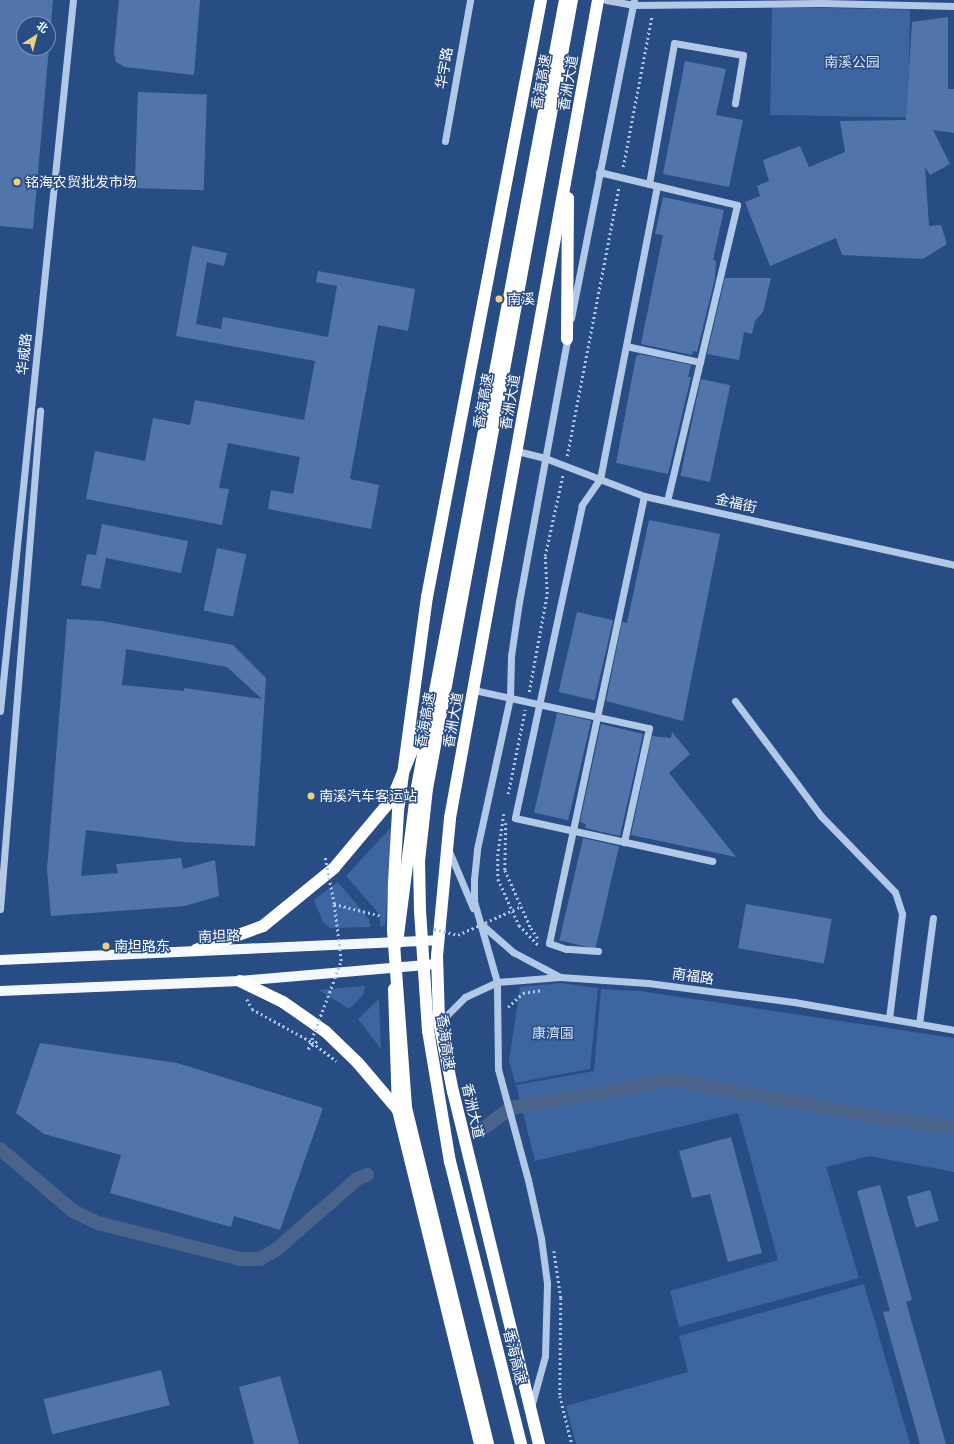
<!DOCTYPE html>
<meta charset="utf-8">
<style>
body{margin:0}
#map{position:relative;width:954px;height:1444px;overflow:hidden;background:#284c84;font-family:"Archivo Narrow","Noto Sans SC",sans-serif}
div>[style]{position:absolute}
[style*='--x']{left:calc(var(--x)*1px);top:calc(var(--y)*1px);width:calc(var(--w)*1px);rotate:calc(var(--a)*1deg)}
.green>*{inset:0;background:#3d65a0;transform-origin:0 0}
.canal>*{height:14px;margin:-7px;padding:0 7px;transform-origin:7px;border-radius:7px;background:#49638b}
.building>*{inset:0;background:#5175ab;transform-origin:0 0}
.path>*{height:2.5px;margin-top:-1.25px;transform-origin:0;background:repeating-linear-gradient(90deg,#b2c8e7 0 2px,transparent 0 5px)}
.minor>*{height:7px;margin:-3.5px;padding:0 3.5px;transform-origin:3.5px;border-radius:3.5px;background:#b2c8e7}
.major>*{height:10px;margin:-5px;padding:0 5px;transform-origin:5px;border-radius:5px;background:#f3f7fe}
.highway>*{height:12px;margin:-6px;padding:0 6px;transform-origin:6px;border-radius:6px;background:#fff}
.path-bridge>*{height:2.5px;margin-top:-1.25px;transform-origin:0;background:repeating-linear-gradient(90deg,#b2c8e7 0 2px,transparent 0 5px)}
.highway-bridge>*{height:12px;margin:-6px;padding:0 6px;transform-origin:6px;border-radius:6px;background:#fff}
.dots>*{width:11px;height:11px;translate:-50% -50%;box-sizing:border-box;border:2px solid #284c84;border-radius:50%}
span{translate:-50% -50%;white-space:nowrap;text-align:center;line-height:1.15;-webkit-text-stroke:3px #284c84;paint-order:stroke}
.park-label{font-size:14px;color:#d5e2f6}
.street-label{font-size:14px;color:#fff}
.poi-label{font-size:14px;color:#fff}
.left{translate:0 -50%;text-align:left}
.north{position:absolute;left:16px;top:16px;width:40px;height:40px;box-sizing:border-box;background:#284c84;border:1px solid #7e94b5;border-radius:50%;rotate:36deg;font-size:11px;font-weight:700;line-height:16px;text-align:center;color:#fff}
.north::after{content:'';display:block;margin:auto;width:14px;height:18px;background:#efd178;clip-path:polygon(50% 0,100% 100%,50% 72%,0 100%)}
</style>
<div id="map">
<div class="green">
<div style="left:772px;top:7px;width:138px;height:108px;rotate:1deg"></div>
<div style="clip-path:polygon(393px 825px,385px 925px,380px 927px,380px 915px,346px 876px)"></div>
<div style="clip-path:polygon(338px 882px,369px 919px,371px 927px,330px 928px,323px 922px,314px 900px)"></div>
<div style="clip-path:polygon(561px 983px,598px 988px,590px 1069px,515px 1083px,509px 1061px,520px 987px)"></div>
<div style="clip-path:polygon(365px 986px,363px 995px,349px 1009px,319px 990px)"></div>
<div style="clip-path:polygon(601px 989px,640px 991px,954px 1038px,954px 1172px,869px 1156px,826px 1167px,859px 1278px,679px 1327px,670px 1291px,778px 1260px,738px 1113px,535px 1161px,516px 1085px,594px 1071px)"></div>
<div style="clip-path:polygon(379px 999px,381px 1049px,358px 1019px)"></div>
<div style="clip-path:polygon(864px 1284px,910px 1444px,576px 1444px,566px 1406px,688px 1372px,679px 1336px)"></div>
</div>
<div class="canal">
<div style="--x:484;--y:1128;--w:34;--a:-37"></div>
<div style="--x:511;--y:1108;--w:164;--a:-9.8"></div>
<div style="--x:673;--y:1080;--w:212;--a:10.3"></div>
<div style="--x:882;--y:1118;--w:73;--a:7.1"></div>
<div style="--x:0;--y:1149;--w:96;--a:40.3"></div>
<div style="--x:73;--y:1211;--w:28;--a:26"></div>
<div style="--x:98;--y:1223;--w:146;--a:14.2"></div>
<div style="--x:240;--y:1259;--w:20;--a:0"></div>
<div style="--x:260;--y:1259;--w:20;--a:-30"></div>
<div style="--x:277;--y:1249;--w:106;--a:-41.2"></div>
<div style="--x:357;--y:1179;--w:11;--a:-22"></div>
</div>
<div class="building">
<div style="clip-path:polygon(0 0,53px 0,51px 24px,24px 24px,24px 48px,49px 48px,33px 229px,0 226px)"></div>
<div style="clip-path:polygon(119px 0,200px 0,194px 75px,125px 67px,116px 62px,114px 52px)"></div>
<div style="clip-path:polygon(948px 17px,948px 89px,954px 89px,954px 133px,933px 130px,950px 164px,930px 175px,925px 167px,929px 226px,941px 225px,947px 244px,923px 259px,842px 255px,836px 238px,770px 266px,745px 202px,760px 196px,757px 186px,769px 181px,763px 160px,800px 146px,809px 167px,845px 152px,840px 121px,906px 120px,912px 22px)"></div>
<div style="clip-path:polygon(685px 61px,726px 69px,716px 115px,743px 120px,729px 187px,663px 174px)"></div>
<div style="left:138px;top:92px;width:69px;height:96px;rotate:2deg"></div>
<div style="clip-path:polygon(663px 197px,724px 210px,713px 260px,716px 261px,715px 278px,697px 352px,693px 351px,692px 355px,641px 344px,663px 235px,655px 234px)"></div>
<div style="clip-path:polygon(192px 246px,227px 253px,224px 266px,207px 262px,196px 324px,221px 329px,223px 317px,328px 337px,337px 286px,316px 282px,318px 271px,415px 289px,408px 331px,378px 325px,350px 479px,379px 485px,371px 529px,268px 509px,271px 490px,293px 494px,300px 457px,228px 443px,219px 488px,229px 489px,222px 525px,86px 499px,95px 451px,145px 461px,153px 418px,190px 425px,195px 400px,304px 420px,315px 361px,176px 336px)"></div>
<div style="clip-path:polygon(725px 278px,771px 278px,763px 312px,755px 321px,752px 334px,744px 332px,739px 360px,707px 354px)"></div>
<div style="clip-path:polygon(639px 354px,691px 365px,688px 377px,691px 377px,668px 474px,616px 463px,636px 357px)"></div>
<div style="left:701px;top:379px;width:30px;height:99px;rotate:12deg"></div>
<div style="clip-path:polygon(649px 520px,720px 534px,683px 721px,606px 701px,622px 622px,627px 623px)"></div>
<div style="clip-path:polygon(102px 524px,188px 541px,181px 573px,106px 558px,100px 589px,81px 585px,87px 554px,96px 555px)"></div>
<div style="left:217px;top:548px;width:30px;height:64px;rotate:12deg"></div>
<div style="left:577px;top:612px;width:37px;height:82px;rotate:13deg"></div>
<div style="clip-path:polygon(evenodd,67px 619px,102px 621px,233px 645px,266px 678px,255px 846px,183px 842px,86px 830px,81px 876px,118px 873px,116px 864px,181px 858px,183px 869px,215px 860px,219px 896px,185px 906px,51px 916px,47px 869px,67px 619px,126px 649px,227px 667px,262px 699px,184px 688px,184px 691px,122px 685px,126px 649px)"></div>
<div style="left:557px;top:713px;width:35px;height:102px;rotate:13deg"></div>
<div style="clip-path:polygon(601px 724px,643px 734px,620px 836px,585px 828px,586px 824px,580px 822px)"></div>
<div style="clip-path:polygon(672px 732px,690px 754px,669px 773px,736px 857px,631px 835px,652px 736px,671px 738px)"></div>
<div style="left:583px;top:838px;width:37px;height:105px;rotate:13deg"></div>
<div style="left:746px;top:904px;width:87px;height:45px;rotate:10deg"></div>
<div style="clip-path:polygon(40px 1043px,177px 1063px,323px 1108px,280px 1230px,234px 1216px,231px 1227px,110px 1193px,121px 1155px,44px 1134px,16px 1113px)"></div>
<div style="clip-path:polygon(731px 1137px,762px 1253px,728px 1262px,710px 1194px,692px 1198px,679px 1151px)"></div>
<div style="clip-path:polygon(880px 1185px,912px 1300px,906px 1302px,946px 1444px,920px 1444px,883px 1312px,890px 1311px,857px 1191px)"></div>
<div style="left:930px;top:1190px;width:32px;height:24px;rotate:74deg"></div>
<div style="left:161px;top:1370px;width:36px;height:121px;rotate:76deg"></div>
<div style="clip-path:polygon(280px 1376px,299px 1444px,254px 1444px,239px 1387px)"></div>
</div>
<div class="path">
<div style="--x:623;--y:167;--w:155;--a:-79.2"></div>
<div style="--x:567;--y:456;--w:275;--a:-79.1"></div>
<div style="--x:529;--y:692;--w:100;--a:-79.6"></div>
<div style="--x:547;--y:594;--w:38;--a:-93"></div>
<div style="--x:545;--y:556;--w:84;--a:-77.6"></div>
<div style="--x:508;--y:794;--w:86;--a:-78.6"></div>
<div style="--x:504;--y:814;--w:40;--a:98.5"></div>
<div style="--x:498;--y:854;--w:25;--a:90"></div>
<div style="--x:498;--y:879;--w:51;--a:65.5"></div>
<div style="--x:519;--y:925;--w:29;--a:46"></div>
<div style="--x:506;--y:823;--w:47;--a:91.2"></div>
<div style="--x:505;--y:870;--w:64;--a:65.9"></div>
<div style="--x:531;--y:928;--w:14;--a:56"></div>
<div style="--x:247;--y:999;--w:11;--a:63"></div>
<div style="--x:252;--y:1009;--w:68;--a:28.8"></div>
<div style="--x:508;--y:1007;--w:21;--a:-43"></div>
<div style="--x:523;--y:993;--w:18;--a:-9"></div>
<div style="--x:308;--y:1049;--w:13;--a:-42"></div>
<div style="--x:554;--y:1251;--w:48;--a:81.5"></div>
<div style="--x:561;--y:1298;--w:98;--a:90.6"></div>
<div style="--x:560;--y:1396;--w:49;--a:76"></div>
</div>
<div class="minor">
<div style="--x:606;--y:0;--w:27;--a:10"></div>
<div style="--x:633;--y:5;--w:188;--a:-0.6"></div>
<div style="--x:821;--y:3;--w:133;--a:1.3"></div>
<div style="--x:445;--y:141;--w:143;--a:-79.9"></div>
<div style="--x:599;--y:172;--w:142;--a:13.4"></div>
<div style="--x:737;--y:205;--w:304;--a:103.3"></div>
<div style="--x:649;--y:184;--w:143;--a:-79.9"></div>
<div style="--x:674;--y:43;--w:70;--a:9.9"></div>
<div style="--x:743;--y:55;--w:49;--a:99.5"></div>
<div style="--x:657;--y:186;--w:298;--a:101"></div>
<div style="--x:600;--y:479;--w:32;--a:125"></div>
<div style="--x:582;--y:505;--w:320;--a:102.1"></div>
<div style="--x:515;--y:818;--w:202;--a:12.3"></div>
<div style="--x:571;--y:318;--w:324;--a:-78.8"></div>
<div style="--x:626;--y:346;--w:76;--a:12.2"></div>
<div style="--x:517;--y:451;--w:29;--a:14"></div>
<div style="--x:545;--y:458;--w:106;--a:21"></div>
<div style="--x:644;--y:496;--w:318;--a:12.5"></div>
<div style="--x:474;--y:690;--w:179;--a:12.3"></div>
<div style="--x:649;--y:728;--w:117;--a:102.4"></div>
<div style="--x:735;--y:701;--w:144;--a:53.2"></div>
<div style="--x:821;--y:816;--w:106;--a:45.8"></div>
<div style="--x:895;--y:892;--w:23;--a:72"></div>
<div style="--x:902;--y:914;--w:105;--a:97.1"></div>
<div style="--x:0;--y:711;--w:715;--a:-84.14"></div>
<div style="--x:449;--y:851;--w:62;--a:67.2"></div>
<div style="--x:0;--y:909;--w:500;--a:-85.4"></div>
<div style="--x:481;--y:924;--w:43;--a:41.2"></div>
<div style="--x:513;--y:952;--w:53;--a:28"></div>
<div style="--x:598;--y:951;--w:32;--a:-176"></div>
<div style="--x:566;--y:949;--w:18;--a:-161"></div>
<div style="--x:549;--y:943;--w:457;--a:-78"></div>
<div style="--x:440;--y:1022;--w:35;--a:-45"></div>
<div style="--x:465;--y:997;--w:35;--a:-25"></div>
<div style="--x:497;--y:982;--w:63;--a:-4.5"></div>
<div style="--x:560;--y:977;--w:88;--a:3.9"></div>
<div style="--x:648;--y:983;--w:147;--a:7.4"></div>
<div style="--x:794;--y:1002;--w:162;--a:9.9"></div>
<div style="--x:919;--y:1024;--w:107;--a:-82.5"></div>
<div style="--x:531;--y:1407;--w:53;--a:-74.6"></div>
<div style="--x:545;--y:1356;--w:73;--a:-88.4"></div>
<div style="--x:547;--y:1283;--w:45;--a:-97.6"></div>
<div style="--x:541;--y:1238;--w:59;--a:-102.6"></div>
<div style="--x:528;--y:1180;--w:115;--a:-105.1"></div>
<div style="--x:498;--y:1069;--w:87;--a:-90.7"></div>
<div style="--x:497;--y:982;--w:84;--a:-105.9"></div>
<div style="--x:474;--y:901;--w:22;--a:-90"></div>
<div style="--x:474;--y:879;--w:30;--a:-84"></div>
<div style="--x:477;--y:849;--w:155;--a:-77.7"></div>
<div style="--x:510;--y:698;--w:42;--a:-88.6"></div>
<div style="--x:511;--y:656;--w:55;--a:-81.6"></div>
<div style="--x:519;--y:602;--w:270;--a:-79.6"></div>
</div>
<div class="major">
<div style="--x:0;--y:960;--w:438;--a:-2.6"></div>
<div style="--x:0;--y:991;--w:240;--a:-2.4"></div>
<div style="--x:240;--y:981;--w:198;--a:-4.9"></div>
</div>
<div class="highway">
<div style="--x:567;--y:339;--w:141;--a:-89.6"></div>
<div style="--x:397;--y:943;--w:157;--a:-82.7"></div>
<div style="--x:417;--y:787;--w:801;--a:-79.35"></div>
<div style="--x:196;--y:950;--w:71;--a:-19.7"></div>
<div style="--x:263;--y:926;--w:92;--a:-39.2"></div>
<div style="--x:334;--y:868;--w:90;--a:-50"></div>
<div style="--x:392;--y:799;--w:87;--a:-67.6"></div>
<div style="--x:240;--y:981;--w:48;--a:26"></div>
<div style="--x:283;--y:1002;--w:52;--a:34.9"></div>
<div style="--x:326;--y:1032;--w:45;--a:44.1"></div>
<div style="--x:358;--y:1063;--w:62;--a:49.6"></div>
<div style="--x:394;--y:989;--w:121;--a:88.1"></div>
<div style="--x:398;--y:1110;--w:344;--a:76.2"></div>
<div style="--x:539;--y:1444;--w:362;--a:-103.7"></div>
<div style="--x:453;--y:1092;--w:71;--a:-101.3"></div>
<div style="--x:439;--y:1022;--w:66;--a:-91.7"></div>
<div style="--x:437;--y:956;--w:139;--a:-84.6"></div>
<div style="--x:450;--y:818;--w:831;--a:-79.74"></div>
</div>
<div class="path-bridge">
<div style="--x:334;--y:904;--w:49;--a:14"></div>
<div style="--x:434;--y:929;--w:25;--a:14"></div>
<div style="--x:458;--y:935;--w:70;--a:-24.4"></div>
<div style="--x:312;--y:1042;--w:31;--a:38"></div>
<div style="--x:308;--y:1049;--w:94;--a:-69.4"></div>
<div style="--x:341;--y:961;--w:57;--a:-97"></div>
<div style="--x:334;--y:904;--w:47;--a:-101.1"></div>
</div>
<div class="highway-bridge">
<div style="--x:488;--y:1444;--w:347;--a:-103.7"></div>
<div style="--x:406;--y:1107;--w:178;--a:-94.2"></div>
<div style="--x:393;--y:929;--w:46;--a:-88.8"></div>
<div style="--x:394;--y:883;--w:72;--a:-86.8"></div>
<div style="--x:398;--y:811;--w:216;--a:-82.3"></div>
<div style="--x:427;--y:597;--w:608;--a:-79.19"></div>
<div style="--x:521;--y:1444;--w:291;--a:-104.1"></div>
<div style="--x:450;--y:1162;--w:133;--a:-99.5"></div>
<div style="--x:428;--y:1031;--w:120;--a:-93.8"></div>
<div style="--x:420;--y:911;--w:50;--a:-91.1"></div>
<div style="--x:419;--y:861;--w:72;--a:-83.7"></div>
<div style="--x:427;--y:789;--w:802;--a:-79.59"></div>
</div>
<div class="dots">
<div style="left:17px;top:182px;background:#efd178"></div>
<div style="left:499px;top:299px;background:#efd178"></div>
<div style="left:311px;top:796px;background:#efd178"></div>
<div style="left:106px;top:946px;background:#efd178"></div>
</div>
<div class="park-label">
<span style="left:852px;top:62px">南溪公园</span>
<span style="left:553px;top:1033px">康濟園</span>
</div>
<div class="street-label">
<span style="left:444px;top:68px;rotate:-80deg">华宇路</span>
<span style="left:541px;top:82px;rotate:-80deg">香海高速</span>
<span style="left:568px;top:83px;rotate:-80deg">香洲大道</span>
<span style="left:24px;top:354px;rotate:-84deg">华威路</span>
<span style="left:483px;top:401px;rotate:-80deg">香海高速</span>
<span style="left:510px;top:402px;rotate:-80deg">香洲大道</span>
<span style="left:736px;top:503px;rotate:13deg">金福街</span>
<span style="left:425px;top:720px;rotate:-80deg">香海高速</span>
<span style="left:453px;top:720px;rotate:-80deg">香洲大道</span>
<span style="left:219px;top:936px;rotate:-2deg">南坦路</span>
<span style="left:693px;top:976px;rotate:8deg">南福路</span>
<span style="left:446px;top:1042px;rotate:82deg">香海高速</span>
<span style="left:473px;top:1111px;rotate:77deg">香洲大道</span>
<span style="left:515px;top:1357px;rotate:76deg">香海高速</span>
</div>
<div class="poi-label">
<span class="left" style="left:25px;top:182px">铭海农贸批发市场</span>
<span class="left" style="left:507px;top:299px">南溪</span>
<span class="left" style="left:319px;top:796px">南溪汽车客运站</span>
<span class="left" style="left:114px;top:946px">南坦路东</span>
</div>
<div class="north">北</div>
</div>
